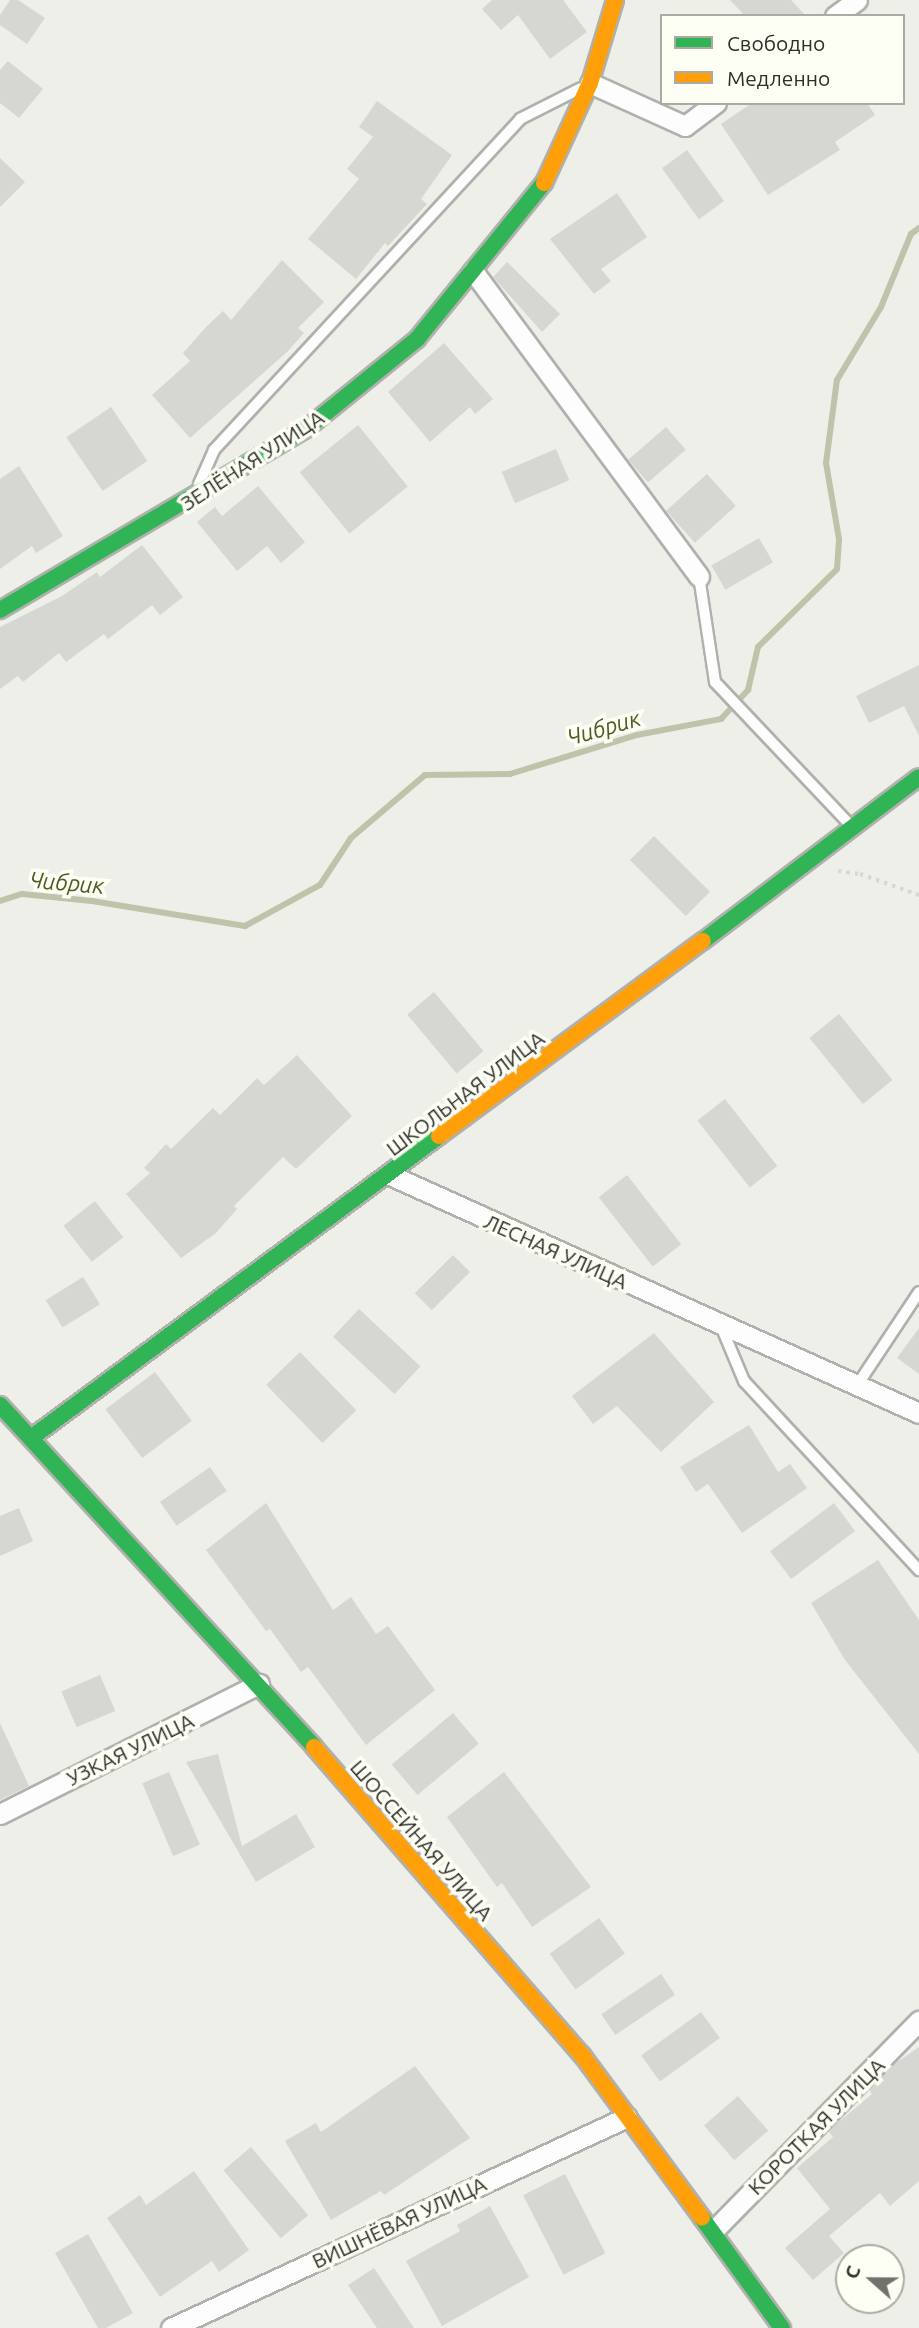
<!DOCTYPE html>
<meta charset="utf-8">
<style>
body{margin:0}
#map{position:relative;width:919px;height:2328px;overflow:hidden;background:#eeefe9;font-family:Ubuntu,sans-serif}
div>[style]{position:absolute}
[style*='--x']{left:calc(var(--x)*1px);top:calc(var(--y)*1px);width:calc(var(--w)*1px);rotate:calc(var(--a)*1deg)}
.stream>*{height:6px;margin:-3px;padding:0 3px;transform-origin:3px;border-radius:3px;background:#bec4a9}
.building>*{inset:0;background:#d6d7d2;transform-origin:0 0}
.path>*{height:3.5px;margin-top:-1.75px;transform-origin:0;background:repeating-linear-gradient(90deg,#d7d7d5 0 3.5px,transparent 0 8.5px)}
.roads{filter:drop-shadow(2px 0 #b0b1ad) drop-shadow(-2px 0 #b0b1ad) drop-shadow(0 2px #b0b1ad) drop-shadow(0 -2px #b0b1ad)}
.lane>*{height:10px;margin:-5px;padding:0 5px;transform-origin:5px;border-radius:5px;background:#fcfdfc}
.street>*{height:19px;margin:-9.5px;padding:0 9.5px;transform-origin:9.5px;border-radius:9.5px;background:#fcfdfc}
.fast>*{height:16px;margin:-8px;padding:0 8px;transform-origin:8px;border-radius:8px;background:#30b455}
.slow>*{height:16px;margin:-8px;padding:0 8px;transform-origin:8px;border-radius:8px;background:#ff9f0a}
span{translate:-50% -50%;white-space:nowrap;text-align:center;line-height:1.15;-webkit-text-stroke:7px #fdfff5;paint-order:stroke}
.street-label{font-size:21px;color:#2e2f2b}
.water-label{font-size:23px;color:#525b22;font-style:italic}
.legend{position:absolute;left:660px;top:14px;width:245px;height:91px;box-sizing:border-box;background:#fdfff5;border:2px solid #aaaca4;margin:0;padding:9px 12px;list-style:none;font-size:21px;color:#2e2f2b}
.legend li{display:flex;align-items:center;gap:14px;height:35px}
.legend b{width:35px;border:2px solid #aaaca4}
.north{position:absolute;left:835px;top:2244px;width:70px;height:70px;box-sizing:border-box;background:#fdfff5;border:2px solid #aaaca4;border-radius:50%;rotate:291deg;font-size:19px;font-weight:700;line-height:28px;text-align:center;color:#2e2f2b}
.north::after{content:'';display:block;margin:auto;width:24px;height:32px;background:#71726e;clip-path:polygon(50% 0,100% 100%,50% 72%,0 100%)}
</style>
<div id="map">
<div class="stream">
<div style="--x:0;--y:901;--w:23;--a:-18"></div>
<div style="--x:22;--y:894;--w:70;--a:5.7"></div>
<div style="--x:92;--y:901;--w:155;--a:9.3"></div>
<div style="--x:245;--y:926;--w:85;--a:-28.7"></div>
<div style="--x:320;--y:885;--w:56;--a:-56.6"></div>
<div style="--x:351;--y:838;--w:97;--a:-40.4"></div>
<div style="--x:425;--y:775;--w:85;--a:-0.7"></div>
<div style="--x:510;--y:774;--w:133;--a:-17.1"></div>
<div style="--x:637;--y:735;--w:86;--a:-10.8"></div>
<div style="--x:721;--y:719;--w:40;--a:-47"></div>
<div style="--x:748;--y:690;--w:44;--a:-76.9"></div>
<div style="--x:758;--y:647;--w:111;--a:-44.6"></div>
<div style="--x:837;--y:569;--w:30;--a:-86"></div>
<div style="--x:839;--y:539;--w:77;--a:-99.7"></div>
<div style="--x:826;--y:463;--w:84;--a:-82.5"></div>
<div style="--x:837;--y:380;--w:85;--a:-58.9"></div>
<div style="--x:881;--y:307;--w:79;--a:-67.7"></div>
<div style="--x:911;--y:234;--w:10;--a:-37"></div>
</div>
<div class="building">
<div style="clip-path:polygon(10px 0,18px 0,45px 18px,27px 44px,0 25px,0 15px)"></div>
<div style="clip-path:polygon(492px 0,563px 0,587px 32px,550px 59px,518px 15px,501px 30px,482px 9px)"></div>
<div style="clip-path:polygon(730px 0,791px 0,806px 16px,745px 16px)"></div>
<div style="clip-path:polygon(8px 61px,43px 89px,19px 118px,0 103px,0 70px)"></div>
<div style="clip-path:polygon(377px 101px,452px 155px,421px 199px,427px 204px,388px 246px,385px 243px,356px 279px,308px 239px,359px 179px,347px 169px,373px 137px,359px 127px)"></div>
<div style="clip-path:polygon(752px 103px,867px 103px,875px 115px,835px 142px,840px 150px,768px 195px,721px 124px)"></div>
<div style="left:687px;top:150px;width:63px;height:31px;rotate:54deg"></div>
<div style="clip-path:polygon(0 158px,25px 182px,0 207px)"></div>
<div style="clip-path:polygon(617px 193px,647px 237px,601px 269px,611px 281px,594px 294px,550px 239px)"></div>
<div style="clip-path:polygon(282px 260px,324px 302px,298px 328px,304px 333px,288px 351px,190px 438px,152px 395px,190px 361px,183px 353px,207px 326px,223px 311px,231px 320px)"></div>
<div style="clip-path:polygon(507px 262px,560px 314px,542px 332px,493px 277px)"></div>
<div style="clip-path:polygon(444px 343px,493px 399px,475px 414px,470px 407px,430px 442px,388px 392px)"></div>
<div style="left:111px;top:407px;width:65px;height:54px;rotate:56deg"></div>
<div style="left:358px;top:425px;width:79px;height:75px;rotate:51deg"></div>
<div style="left:666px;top:427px;width:30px;height:50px;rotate:49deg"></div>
<div style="left:556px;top:449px;width:34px;height:59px;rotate:67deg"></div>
<div style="clip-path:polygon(19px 466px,63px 536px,36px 553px,32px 546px,0 569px,0 479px)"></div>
<div style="left:707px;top:474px;width:43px;height:55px;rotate:48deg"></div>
<div style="clip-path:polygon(258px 486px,305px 542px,281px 563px,267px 546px,237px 571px,197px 522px,215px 507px,222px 516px)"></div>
<div style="left:759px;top:538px;width:28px;height:55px;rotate:60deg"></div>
<div style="clip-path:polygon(142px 545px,183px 597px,160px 615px,152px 605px,108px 639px,104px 634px,66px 662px,59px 653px,23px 682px,18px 676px,0 689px,0 627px,62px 596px,97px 572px,100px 577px)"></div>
<div style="clip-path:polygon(919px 665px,919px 736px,904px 706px,869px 723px,856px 696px)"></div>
<div style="left:654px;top:836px;width:79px;height:34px;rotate:45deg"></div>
<div style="left:434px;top:992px;width:77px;height:35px;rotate:50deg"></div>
<div style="left:839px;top:1014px;width:85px;height:38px;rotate:51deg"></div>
<div style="clip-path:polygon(297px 1055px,352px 1116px,296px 1169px,283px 1157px,234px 1206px,237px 1209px,216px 1233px,181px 1258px,126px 1194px,150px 1173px,144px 1168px,166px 1144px,171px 1149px,213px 1108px,220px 1115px,257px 1078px,264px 1085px)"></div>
<div style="left:725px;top:1099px;width:85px;height:35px;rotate:52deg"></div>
<div style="left:627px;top:1175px;width:88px;height:36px;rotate:52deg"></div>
<div style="left:95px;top:1201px;width:46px;height:40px;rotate:52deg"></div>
<div style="left:453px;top:1255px;width:24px;height:54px;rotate:45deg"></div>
<div style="left:83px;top:1277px;width:32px;height:44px;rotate:58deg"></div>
<div style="left:359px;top:1309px;width:84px;height:38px;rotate:43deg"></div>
<div style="clip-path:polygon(919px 1328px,919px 1374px,897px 1358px)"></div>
<div style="clip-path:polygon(654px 1333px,714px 1402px,661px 1452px,617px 1406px,593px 1424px,572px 1396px)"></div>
<div style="left:300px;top:1352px;width:81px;height:47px;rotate:46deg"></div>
<div style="left:155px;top:1372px;width:61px;height:62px;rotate:53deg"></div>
<div style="clip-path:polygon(749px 1425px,778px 1472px,790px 1464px,807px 1488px,742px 1533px,708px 1484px,696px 1492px,680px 1467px)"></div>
<div style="left:210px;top:1467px;width:29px;height:61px;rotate:55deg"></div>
<div style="clip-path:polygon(266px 1503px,333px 1610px,351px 1597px,376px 1634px,388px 1626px,435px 1690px,366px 1745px,308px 1667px,301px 1672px,270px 1629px,266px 1631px,206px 1550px)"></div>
<div style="left:834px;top:1503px;width:35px;height:80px;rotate:53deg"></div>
<div style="clip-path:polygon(19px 1508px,33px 1541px,0 1556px,0 1516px)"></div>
<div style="clip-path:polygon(878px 1560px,919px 1620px,919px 1754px,845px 1660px,811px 1603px)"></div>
<div style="left:100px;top:1675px;width:39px;height:42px;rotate:67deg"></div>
<div style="left:453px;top:1713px;width:40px;height:80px;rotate:50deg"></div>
<div style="clip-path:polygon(0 1723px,29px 1786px,0 1800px)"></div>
<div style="clip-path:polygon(218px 1754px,242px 1846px,296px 1814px,315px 1847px,256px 1882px,186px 1762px)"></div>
<div style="left:169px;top:1772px;width:79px;height:29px;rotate:67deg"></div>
<div style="clip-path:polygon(504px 1772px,591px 1887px,532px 1927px,502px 1883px,497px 1887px,447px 1817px)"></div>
<div style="left:599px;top:1918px;width:44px;height:61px;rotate:54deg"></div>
<div style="left:661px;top:1974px;width:25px;height:72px;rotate:56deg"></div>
<div style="left:701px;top:2012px;width:32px;height:74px;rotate:54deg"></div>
<div style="clip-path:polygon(919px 2047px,919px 2181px,890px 2206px,880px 2193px,829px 2236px,844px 2253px,813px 2280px,785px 2248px,830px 2209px,797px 2168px,833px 2137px,828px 2131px,872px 2094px,869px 2090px,893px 2065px)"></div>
<div style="clip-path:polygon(415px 2066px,470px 2138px,384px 2195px,381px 2191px,331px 2220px,285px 2141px,316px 2123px,321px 2132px)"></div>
<div style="left:738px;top:2096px;width:46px;height:45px;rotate:49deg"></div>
<div style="left:251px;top:2147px;width:89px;height:36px;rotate:50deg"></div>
<div style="clip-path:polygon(194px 2171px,249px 2250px,219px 2272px,212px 2261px,160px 2297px,107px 2218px,140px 2195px,146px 2205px)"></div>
<div style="left:565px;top:2174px;width:89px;height:47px;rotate:63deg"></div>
<div style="clip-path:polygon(490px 2206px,529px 2277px,442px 2326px,406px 2261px,460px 2231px,457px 2225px)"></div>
<div style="clip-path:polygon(88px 2234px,133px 2313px,106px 2328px,98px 2328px,55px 2253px)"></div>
<div style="clip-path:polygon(374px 2268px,414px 2328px,377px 2328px,348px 2285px)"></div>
</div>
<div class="path">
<div style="--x:838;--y:871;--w:22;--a:8"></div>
<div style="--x:860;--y:874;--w:63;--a:19.6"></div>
</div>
<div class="roads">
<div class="lane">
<div style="--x:199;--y:484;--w:37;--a:-66"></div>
<div style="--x:214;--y:450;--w:451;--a:-47.2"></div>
<div style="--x:520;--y:119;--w:68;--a:-26.9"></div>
<div style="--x:699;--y:576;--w:107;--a:81.4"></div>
<div style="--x:715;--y:682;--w:197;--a:46.6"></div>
<div style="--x:721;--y:1326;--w:60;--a:67.3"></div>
<div style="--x:744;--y:1381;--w:258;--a:47.2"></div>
<div style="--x:856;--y:1387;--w:114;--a:-56.4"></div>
</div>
<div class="street">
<div style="--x:835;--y:16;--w:27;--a:-36"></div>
<div style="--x:590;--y:83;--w:104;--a:24.4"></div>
<div style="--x:685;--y:126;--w:39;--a:-37"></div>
<div style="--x:473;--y:271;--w:380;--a:53.5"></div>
<div style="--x:390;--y:1175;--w:580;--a:24.22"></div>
<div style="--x:0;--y:1814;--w:290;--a:-26.7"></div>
<div style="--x:714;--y:2230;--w:293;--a:-45.6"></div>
<div style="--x:171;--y:2328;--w:502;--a:-24.83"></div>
</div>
<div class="fast">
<div style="--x:0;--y:610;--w:356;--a:-30.6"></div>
<div style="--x:306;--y:429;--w:143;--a:-39"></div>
<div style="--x:417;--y:339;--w:201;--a:-50.9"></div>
<div style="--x:703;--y:941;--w:271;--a:-37.2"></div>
<div style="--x:0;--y:1405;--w:464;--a:47.4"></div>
<div style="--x:31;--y:1438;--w:508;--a:-36.51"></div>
<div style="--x:702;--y:2218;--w:136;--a:54"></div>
</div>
<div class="slow">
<div style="--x:544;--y:183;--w:110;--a:-65.3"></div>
<div style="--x:590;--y:83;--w:87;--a:-73.2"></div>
<div style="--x:439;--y:1136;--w:328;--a:-36.5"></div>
<div style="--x:314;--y:1747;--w:408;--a:49"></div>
<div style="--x:582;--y:2055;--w:202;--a:53.6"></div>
</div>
</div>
<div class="street-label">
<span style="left:252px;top:460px;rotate:-33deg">ЗЕЛЁНАЯ УЛИЦА</span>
<span style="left:465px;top:1093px;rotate:-37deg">ШКОЛЬНАЯ УЛИЦА</span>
<span style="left:556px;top:1251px;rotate:24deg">ЛЕСНАЯ УЛИЦА</span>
<span style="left:130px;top:1749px;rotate:-26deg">УЗКАЯ УЛИЦА</span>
<span style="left:422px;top:1840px;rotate:49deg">ШОССЕЙНАЯ УЛИЦА</span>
<span style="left:816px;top:2126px;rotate:-45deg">КОРОТКАЯ УЛИЦА</span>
<span style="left:399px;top:2222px;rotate:-25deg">ВИШНЁВАЯ УЛИЦА</span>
</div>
<div class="water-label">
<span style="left:604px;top:728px;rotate:-16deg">Чибрик</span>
<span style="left:67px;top:883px;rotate:5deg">Чибрик</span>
</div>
<ul class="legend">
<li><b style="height:9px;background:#30b455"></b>Свободно</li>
<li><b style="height:9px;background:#ff9f0a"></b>Медленно</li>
</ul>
<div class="north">С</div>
</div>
